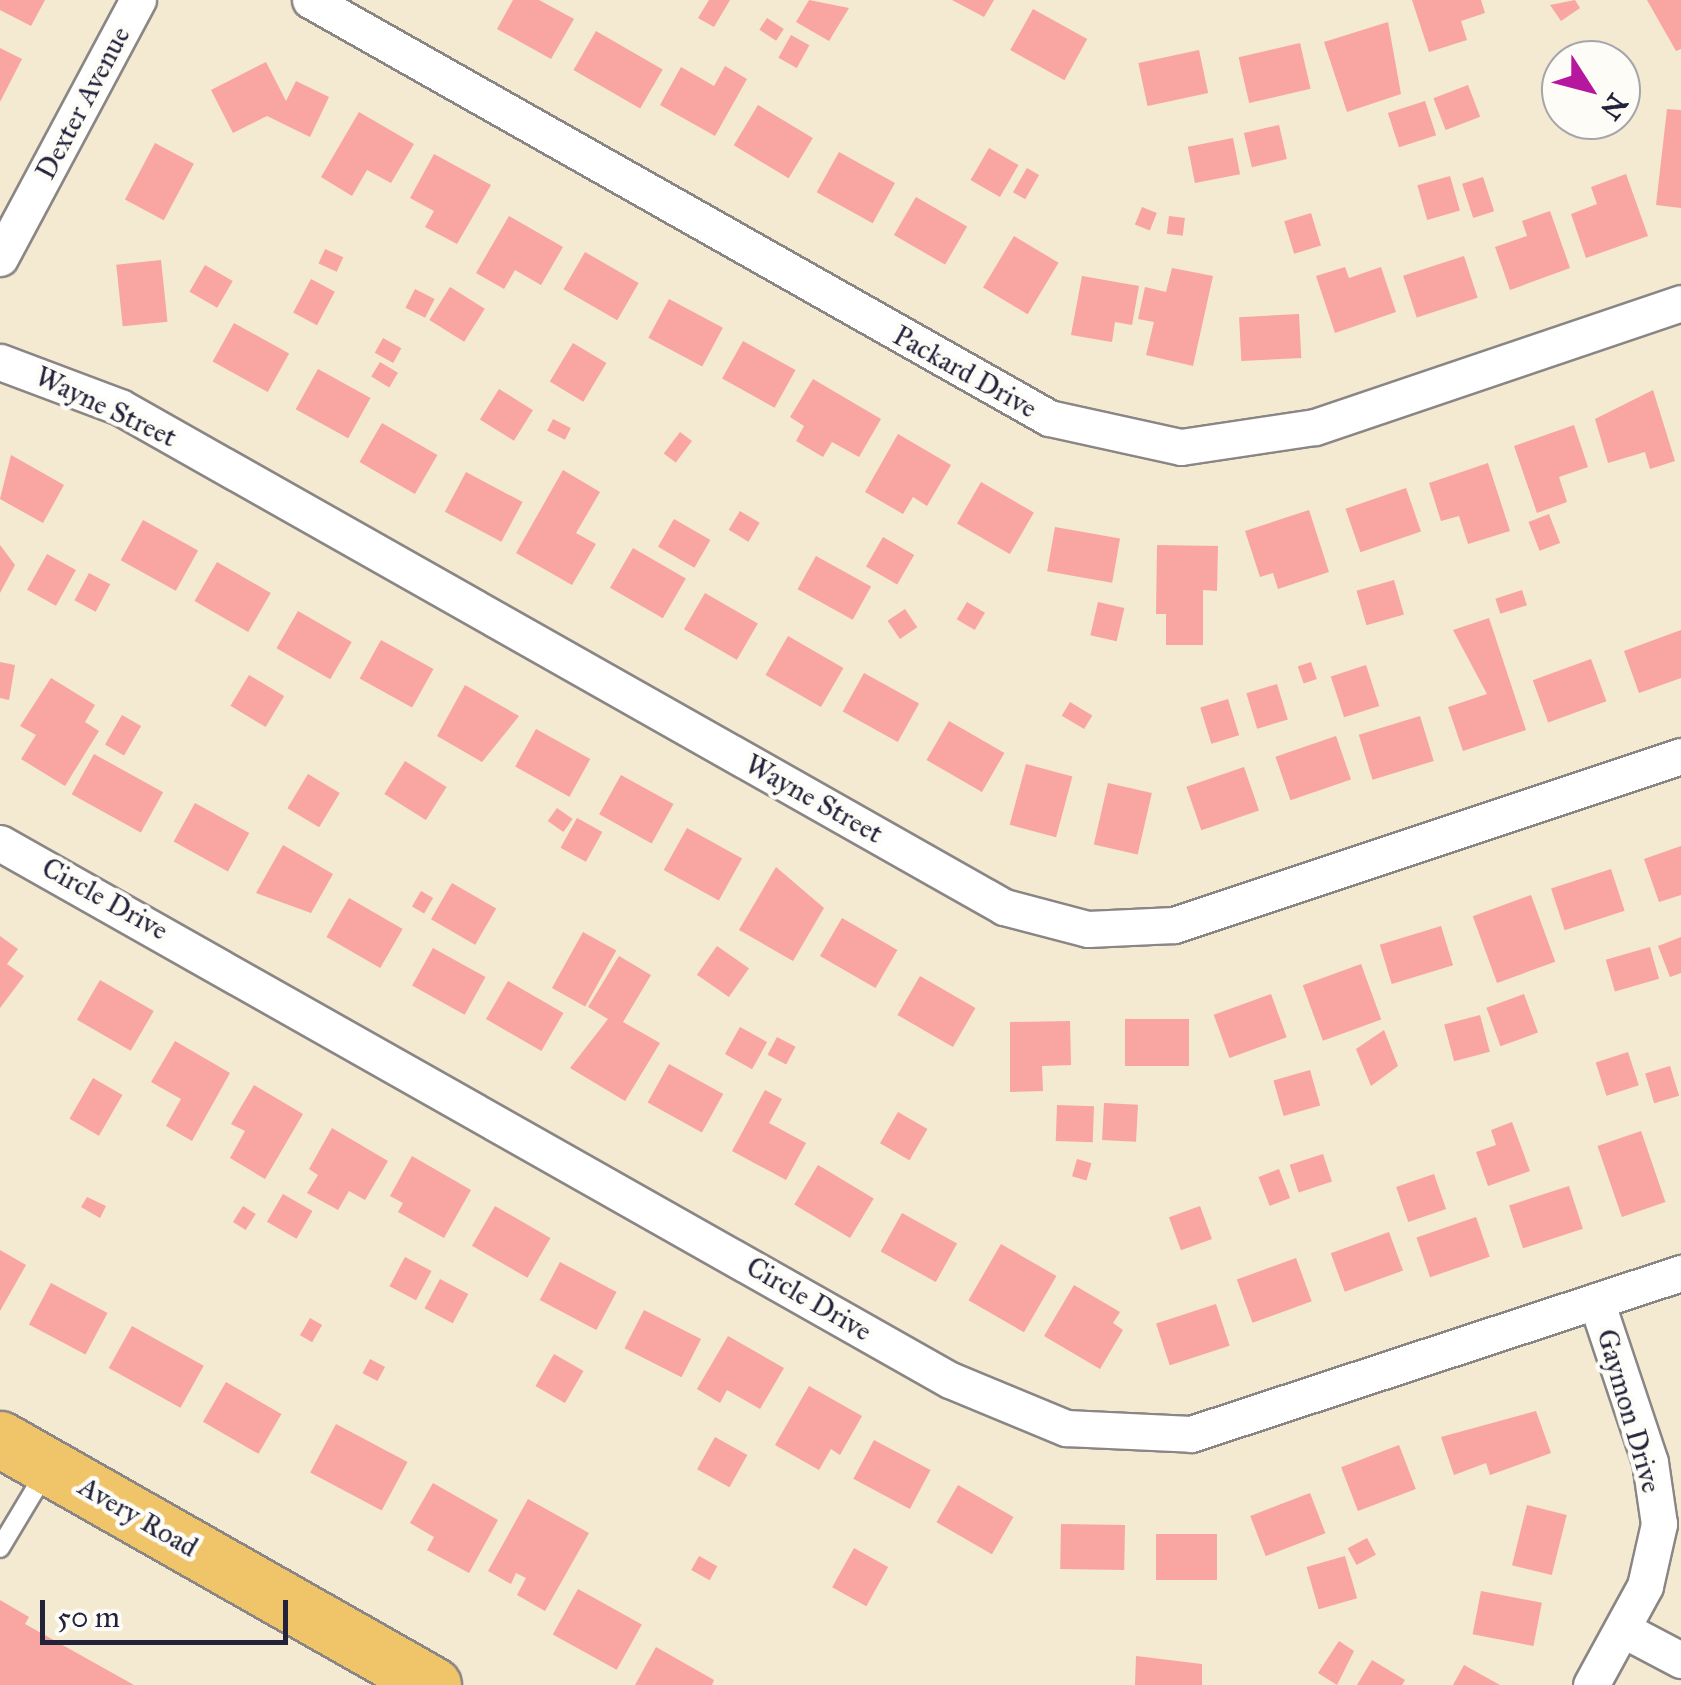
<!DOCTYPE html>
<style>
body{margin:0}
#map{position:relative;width:1681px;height:1685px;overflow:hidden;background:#f4e9d1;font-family:"IM FELL Great Primer",serif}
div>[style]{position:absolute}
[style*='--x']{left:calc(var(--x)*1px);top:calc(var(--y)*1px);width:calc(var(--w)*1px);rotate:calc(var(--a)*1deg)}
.building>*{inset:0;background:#f9a5a2;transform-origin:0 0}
.roads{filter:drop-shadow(2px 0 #8b8686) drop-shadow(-2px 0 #8b8686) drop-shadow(0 2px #8b8686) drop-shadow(0 -2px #8b8686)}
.lane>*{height:18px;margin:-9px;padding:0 9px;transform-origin:9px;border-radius:9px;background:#fff}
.street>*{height:35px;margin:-17.5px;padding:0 17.5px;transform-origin:17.5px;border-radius:17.5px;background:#fff}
.primary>*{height:55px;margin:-27.5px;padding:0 27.5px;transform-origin:27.5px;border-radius:27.5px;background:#f0c469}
span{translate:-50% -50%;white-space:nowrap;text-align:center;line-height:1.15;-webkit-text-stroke:9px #fdfcf7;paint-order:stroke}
.street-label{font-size:28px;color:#22223b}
.north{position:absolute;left:1541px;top:40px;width:100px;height:100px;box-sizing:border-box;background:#fdfcf7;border:2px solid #a5a5ac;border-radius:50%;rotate:126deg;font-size:28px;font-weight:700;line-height:40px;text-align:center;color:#22223b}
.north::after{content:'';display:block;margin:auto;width:35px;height:45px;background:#b5179e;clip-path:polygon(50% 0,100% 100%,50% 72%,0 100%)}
.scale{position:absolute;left:40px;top:1600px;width:248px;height:45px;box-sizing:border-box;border:5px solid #22223b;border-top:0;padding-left:12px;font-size:30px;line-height:35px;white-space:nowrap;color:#22223b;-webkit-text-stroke:8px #fdfcf7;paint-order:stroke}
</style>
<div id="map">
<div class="building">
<div style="clip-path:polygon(0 0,45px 0,31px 26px,0 10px)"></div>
<div style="clip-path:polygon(513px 0,539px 0,574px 19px,551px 59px,497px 29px)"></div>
<div style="clip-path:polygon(709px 0,730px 0,714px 27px,698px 18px)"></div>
<div style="clip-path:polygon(809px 0,849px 8px,829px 41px,796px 22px)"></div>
<div style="clip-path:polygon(952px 0,994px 0,984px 17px)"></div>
<div style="clip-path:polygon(1412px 0,1481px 0,1485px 13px,1461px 21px,1467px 40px,1429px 52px)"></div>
<div style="clip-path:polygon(1575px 0,1580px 8px,1561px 21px,1550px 5px)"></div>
<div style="clip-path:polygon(1647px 0,1681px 0,1681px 49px,1676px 51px)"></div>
<div style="left:1033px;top:9px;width:62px;height:47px;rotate:29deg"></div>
<div style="left:767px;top:18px;width:20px;height:14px;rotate:33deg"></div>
<div style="clip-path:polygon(1388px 22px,1401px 94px,1347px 112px,1324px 42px)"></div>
<div style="left:596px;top:31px;width:77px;height:45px;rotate:30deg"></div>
<div style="left:791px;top:35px;width:21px;height:26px;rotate:29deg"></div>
<div style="left:1300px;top:43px;width:47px;height:63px;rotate:77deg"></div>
<div style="clip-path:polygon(0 48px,22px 59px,0 102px)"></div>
<div style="left:1199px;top:50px;width:44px;height:62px;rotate:78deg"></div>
<div style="clip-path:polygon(266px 62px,286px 101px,296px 81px,329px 97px,310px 137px,267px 116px,233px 133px,211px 90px)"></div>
<div style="clip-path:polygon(725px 66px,747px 79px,715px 136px,660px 105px,681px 67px,714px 86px)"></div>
<div style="left:1468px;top:85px;width:34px;height:37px;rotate:69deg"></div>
<div style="left:1425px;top:101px;width:36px;height:39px;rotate:72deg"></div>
<div style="left:758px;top:105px;width:64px;height:47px;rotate:31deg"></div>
<div style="clip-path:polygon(1667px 109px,1681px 110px,1681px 208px,1656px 205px)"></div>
<div style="clip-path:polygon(359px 112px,414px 144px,391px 183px,367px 170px,352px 196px,321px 177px)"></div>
<div style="left:1279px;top:125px;width:35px;height:36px;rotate:77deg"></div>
<div style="left:1233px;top:138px;width:37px;height:46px;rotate:79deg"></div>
<div style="left:155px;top:143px;width:44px;height:64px;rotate:28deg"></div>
<div style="left:989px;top:148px;width:34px;height:37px;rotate:30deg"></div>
<div style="left:839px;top:152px;width:64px;height:46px;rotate:29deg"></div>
<div style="clip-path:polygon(434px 154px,491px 185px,457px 244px,425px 227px,434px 211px,410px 198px)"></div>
<div style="left:1027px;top:168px;width:14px;height:28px;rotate:30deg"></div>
<div style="clip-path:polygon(1626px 174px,1648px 236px,1586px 258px,1571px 214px,1597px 204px,1591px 187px)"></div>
<div style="left:1450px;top:176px;width:36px;height:34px;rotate:74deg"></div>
<div style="left:1483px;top:177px;width:36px;height:22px;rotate:72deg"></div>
<div style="left:916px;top:197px;width:59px;height:44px;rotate:30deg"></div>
<div style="left:1142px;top:207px;width:16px;height:19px;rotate:22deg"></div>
<div style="clip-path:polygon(1550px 211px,1570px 268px,1510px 290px,1495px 247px,1527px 236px,1522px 221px)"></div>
<div style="left:1311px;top:213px;width:34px;height:28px;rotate:73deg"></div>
<div style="clip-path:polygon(509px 216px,563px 247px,541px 285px,515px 270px,504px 289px,476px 273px)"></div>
<div style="left:1169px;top:216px;width:16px;height:18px;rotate:7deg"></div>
<div style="left:1014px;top:236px;width:52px;height:60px;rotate:31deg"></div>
<div style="left:325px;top:249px;width:20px;height:16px;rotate:24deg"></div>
<div style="left:585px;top:252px;width:62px;height:43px;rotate:30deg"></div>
<div style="left:1464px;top:256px;width:44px;height:64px;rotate:72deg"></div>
<div style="left:161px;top:260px;width:62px;height:45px;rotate:84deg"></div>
<div style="left:205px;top:265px;width:32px;height:31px;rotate:30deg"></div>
<div style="clip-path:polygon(1345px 267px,1349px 278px,1381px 267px,1396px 312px,1335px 333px,1316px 276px)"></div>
<div style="clip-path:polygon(1172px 268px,1213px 276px,1193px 366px,1146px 355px,1154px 322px,1138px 319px,1145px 287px,1166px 292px)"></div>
<div style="clip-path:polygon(1082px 276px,1139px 286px,1132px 325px,1115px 322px,1112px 342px,1071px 335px)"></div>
<div style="left:311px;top:279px;width:27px;height:38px;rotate:28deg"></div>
<div style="left:450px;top:287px;width:41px;height:39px;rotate:32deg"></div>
<div style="left:415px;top:289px;width:22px;height:21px;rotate:27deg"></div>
<div style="left:669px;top:299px;width:61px;height:44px;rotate:28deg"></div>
<div style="left:1299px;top:314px;width:44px;height:60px;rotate:87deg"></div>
<div style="left:234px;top:323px;width:63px;height:44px;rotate:29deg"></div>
<div style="left:383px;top:338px;width:21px;height:17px;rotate:29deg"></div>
<div style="left:743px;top:341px;width:60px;height:43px;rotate:29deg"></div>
<div style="left:573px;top:343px;width:39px;height:45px;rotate:31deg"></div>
<div style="left:380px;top:362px;width:21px;height:17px;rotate:31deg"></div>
<div style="left:318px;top:369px;width:60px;height:46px;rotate:29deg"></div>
<div style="clip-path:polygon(813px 379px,881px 419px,859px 457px,832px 442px,823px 457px,796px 441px,804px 426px,790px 417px)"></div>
<div style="left:499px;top:389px;width:40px;height:36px;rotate:32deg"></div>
<div style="clip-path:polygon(1653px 390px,1675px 461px,1650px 469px,1645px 452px,1608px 463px,1595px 419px)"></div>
<div style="left:553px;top:419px;width:20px;height:13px;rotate:27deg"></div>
<div style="left:382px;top:423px;width:64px;height:45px;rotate:30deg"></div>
<div style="clip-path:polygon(1574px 425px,1588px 467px,1559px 477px,1567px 502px,1537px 513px,1514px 446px)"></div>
<div style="left:680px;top:432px;width:15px;height:27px;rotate:37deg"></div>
<div style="clip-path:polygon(898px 434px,951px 465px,927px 506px,913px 497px,903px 514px,865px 492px)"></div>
<div style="clip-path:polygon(11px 455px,64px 485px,43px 523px,0 499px)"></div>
<div style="clip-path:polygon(1488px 463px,1510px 531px,1468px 544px,1459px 516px,1441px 521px,1429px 483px)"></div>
<div style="clip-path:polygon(563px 470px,600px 492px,576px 533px,596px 544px,572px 585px,516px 553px)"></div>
<div style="left:466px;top:472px;width:64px;height:45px;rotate:28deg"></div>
<div style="left:981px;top:482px;width:61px;height:48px;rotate:30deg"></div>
<div style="left:1406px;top:488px;width:46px;height:64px;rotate:71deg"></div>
<div style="clip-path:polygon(1309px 510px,1329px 572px,1278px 589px,1273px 573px,1260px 577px,1245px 531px)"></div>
<div style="left:740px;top:511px;width:23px;height:22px;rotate:31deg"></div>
<div style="left:1549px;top:514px;width:31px;height:22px;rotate:69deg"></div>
<div style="left:674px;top:519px;width:42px;height:32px;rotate:30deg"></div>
<div style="left:143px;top:520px;width:63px;height:46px;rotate:29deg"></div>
<div style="left:1055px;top:527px;width:66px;height:45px;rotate:10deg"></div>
<div style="left:883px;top:537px;width:36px;height:34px;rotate:30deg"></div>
<div style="clip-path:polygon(0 545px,15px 565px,0 593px)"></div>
<div style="clip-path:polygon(1157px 545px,1218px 546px,1217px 591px,1203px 590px,1203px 645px,1166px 645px,1166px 614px,1156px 614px)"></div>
<div style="left:633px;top:548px;width:61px;height:46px;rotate:30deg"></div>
<div style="left:47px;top:554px;width:33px;height:41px;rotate:29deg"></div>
<div style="left:816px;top:556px;width:63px;height:38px;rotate:29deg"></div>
<div style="left:217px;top:562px;width:62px;height:45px;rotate:30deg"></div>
<div style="left:89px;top:573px;width:24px;height:31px;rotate:28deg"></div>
<div style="left:1394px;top:580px;width:36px;height:39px;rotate:74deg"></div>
<div style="left:1522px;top:590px;width:16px;height:28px;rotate:72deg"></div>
<div style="left:705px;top:593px;width:61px;height:42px;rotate:30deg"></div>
<div style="left:967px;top:602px;width:21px;height:20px;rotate:31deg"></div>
<div style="left:1098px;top:602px;width:27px;height:34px;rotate:13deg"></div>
<div style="left:905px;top:609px;width:22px;height:21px;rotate:56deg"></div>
<div style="left:298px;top:611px;width:62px;height:43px;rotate:30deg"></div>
<div style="clip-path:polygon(1489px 618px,1526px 730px,1463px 751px,1448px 707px,1487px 694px,1453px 630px)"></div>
<div style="clip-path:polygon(1681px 630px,1681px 678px,1639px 693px,1624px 651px)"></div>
<div style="left:788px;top:636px;width:64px;height:45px;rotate:30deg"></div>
<div style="left:381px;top:640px;width:60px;height:44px;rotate:29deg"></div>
<div style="left:1591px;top:659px;width:45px;height:62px;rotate:70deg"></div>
<div style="clip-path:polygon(0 662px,15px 665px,9px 700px,0 698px)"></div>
<div style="left:1311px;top:662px;width:18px;height:14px;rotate:71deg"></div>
<div style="left:1366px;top:665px;width:43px;height:37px;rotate:72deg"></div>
<div style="left:864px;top:673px;width:63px;height:44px;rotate:29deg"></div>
<div style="left:249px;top:675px;width:41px;height:36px;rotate:31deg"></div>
<div style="clip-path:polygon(51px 678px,95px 705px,85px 722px,99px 731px,65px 786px,21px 759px,36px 735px,20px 726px)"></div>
<div style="left:1277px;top:684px;width:37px;height:32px;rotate:73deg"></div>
<div style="clip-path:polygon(465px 685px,519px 716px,482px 762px,437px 736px)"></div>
<div style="left:1228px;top:699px;width:38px;height:29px;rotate:73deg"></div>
<div style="left:1070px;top:702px;width:26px;height:16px;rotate:31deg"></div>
<div style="left:122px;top:715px;width:22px;height:34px;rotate:30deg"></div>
<div style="left:1420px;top:716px;width:47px;height:64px;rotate:73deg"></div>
<div style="left:949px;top:721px;width:64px;height:45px;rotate:30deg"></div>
<div style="left:536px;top:729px;width:62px;height:43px;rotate:29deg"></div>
<div style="left:1336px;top:736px;width:46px;height:64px;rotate:71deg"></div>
<div style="left:94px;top:754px;width:79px;height:46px;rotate:29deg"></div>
<div style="left:405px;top:761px;width:49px;height:39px;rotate:32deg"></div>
<div style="left:1026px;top:764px;width:48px;height:63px;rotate:15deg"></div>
<div style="left:1244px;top:767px;width:46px;height:61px;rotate:71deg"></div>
<div style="left:308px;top:774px;width:37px;height:40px;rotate:31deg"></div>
<div style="left:621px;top:775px;width:60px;height:45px;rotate:29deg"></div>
<div style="left:1108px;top:783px;width:45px;height:63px;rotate:13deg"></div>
<div style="left:195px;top:803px;width:62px;height:44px;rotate:29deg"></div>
<div style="left:557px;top:808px;width:19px;height:16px;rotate:35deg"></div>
<div style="left:577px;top:818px;width:29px;height:34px;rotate:29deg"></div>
<div style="left:687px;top:828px;width:63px;height:48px;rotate:29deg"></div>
<div style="clip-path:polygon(283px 845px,333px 874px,311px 913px,256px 893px)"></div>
<div style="clip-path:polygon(1681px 846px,1681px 895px,1659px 902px,1644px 859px)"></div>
<div style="clip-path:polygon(776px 867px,824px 908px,793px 961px,739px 930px)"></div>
<div style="left:1611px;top:869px;width:44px;height:63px;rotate:72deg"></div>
<div style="left:452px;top:883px;width:51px;height:42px;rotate:30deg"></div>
<div style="left:421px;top:891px;width:14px;height:18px;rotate:30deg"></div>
<div style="left:1531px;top:895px;width:71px;height:62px;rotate:70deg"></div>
<div style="left:349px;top:898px;width:62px;height:45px;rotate:30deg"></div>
<div style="left:842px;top:918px;width:64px;height:44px;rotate:30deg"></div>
<div style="left:1441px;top:926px;width:41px;height:64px;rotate:73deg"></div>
<div style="left:583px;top:932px;width:38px;height:64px;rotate:29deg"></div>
<div style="clip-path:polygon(0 936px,18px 949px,7px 964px,24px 976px,0 1008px)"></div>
<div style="clip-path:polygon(1681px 937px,1681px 973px,1670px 977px,1658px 946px)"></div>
<div style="left:717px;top:946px;width:39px;height:35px;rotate:35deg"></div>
<div style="left:1650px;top:947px;width:33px;height:46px;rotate:74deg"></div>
<div style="left:433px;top:948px;width:60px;height:43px;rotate:29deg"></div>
<div style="clip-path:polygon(619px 956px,651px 975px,623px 1022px,660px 1043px,625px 1101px,570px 1068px,608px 1019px,588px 1007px)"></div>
<div style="left:1361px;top:964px;width:59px;height:62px;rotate:70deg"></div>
<div style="left:920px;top:976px;width:64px;height:45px;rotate:30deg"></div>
<div style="left:100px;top:980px;width:62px;height:46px;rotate:30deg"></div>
<div style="left:508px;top:981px;width:64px;height:44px;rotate:30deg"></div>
<div style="left:1271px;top:994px;width:46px;height:61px;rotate:70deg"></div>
<div style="left:1524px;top:994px;width:41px;height:40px;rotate:70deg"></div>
<div style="left:1480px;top:1015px;width:38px;height:37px;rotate:75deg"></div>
<div style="left:1189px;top:1019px;width:47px;height:64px;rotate:90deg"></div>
<div style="clip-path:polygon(1070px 1021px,1071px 1065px,1042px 1066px,1043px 1091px,1010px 1092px,1010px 1022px)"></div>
<div style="left:740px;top:1027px;width:31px;height:31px;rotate:29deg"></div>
<div style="clip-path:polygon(1384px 1030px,1398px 1066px,1371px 1086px,1356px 1049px)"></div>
<div style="left:777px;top:1037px;width:21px;height:20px;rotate:28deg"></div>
<div style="clip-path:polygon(175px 1041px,230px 1073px,192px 1141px,166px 1126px,181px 1099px,151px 1082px)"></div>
<div style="left:1628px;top:1052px;width:35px;height:34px;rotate:72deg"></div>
<div style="left:669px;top:1064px;width:62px;height:44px;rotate:29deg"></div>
<div style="left:1670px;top:1066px;width:31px;height:26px;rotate:73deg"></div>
<div style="left:1310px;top:1070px;width:37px;height:38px;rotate:74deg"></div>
<div style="left:93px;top:1078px;width:34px;height:47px;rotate:30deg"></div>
<div style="clip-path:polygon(254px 1085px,303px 1114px,265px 1179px,230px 1158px,245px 1131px,231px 1124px)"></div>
<div style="clip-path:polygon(765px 1090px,782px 1099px,769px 1123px,806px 1143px,786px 1180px,732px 1151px)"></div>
<div style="left:1104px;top:1103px;width:34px;height:37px;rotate:3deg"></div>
<div style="left:1057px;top:1105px;width:37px;height:36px;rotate:2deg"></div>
<div style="left:898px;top:1112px;width:34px;height:36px;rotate:30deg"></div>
<div style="clip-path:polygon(1512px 1122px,1530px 1171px,1488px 1186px,1476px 1152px,1496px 1145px,1491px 1130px)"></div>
<div style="clip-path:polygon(332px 1128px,388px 1161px,365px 1200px,349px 1191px,338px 1210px,307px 1193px,318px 1175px,309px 1169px)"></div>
<div style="left:1641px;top:1131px;width:75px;height:46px;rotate:71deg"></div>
<div style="left:1323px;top:1154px;width:29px;height:35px;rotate:72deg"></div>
<div style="clip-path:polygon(412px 1156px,471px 1190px,444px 1238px,398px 1212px,403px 1203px,390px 1196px)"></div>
<div style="left:1077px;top:1159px;width:15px;height:18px;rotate:16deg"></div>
<div style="left:818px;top:1165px;width:65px;height:46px;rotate:31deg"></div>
<div style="left:1279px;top:1169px;width:31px;height:22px;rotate:69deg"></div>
<div style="left:1434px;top:1174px;width:37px;height:40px;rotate:71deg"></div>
<div style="left:1569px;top:1186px;width:45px;height:63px;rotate:72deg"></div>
<div style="left:283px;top:1194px;width:34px;height:32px;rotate:30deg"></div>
<div style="clip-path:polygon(87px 1197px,106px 1206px,100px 1218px,81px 1207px)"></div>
<div style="left:243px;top:1206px;width:15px;height:19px;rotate:32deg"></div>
<div style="left:495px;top:1206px;width:64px;height:46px;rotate:30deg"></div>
<div style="left:1200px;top:1206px;width:35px;height:33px;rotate:70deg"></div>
<div style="left:902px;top:1213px;width:63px;height:44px;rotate:29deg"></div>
<div style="left:1476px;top:1217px;width:42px;height:63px;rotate:71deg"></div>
<div style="left:1389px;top:1232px;width:41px;height:62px;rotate:70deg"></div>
<div style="left:1001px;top:1244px;width:64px;height:65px;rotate:30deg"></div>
<div style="clip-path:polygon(0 1250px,26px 1265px,0 1311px)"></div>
<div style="left:405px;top:1257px;width:30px;height:33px;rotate:28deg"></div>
<div style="left:1296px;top:1258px;width:46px;height:63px;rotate:70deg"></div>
<div style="left:560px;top:1262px;width:64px;height:43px;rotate:28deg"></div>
<div style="left:440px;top:1279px;width:32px;height:33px;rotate:28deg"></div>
<div style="left:51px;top:1283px;width:64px;height:47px;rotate:28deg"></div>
<div style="clip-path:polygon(1074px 1285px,1120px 1312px,1113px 1323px,1123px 1330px,1100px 1369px,1044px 1336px)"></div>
<div style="left:1216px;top:1304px;width:44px;height:63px;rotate:72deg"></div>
<div style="left:644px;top:1310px;width:64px;height:43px;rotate:27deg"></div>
<div style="left:310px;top:1318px;width:14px;height:20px;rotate:30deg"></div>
<div style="left:132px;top:1326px;width:82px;height:48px;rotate:29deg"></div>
<div style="clip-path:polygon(728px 1336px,784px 1368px,760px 1409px,727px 1390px,720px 1403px,697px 1389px)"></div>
<div style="left:554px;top:1354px;width:34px;height:37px;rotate:30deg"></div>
<div style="left:370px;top:1359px;width:17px;height:16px;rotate:28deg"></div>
<div style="left:226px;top:1382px;width:64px;height:46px;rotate:30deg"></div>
<div style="clip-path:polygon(809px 1386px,862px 1416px,840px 1455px,831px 1449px,819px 1470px,775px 1445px)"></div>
<div style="clip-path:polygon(1536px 1411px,1551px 1453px,1490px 1475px,1486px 1463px,1454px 1475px,1441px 1437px)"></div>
<div style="left:336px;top:1424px;width:81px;height:55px;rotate:28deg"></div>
<div style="left:715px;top:1437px;width:37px;height:37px;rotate:29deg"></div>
<div style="left:874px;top:1440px;width:64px;height:44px;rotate:28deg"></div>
<div style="left:1399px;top:1445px;width:47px;height:62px;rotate:69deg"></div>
<div style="clip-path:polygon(433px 1483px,498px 1520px,469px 1573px,427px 1550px,434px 1537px,410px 1523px)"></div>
<div style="left:958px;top:1485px;width:64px;height:43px;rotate:30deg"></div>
<div style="left:1310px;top:1493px;width:43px;height:64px;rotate:69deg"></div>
<div style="clip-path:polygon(528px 1499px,589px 1533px,545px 1611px,517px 1595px,526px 1578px,516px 1573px,511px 1584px,488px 1571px)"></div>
<div style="left:1527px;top:1505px;width:41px;height:62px;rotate:14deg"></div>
<div style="left:1061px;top:1524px;width:64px;height:45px;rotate:1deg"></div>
<div style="left:1156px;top:1534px;width:61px;height:46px"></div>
<div style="left:1367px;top:1538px;width:19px;height:22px;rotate:62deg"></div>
<div style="left:854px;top:1548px;width:39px;height:45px;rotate:29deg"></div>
<div style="left:699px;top:1556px;width:21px;height:16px;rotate:29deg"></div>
<div style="left:1345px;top:1556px;width:44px;height:40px;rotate:74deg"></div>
<div style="left:578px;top:1589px;width:73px;height:52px;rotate:29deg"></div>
<div style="left:1481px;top:1591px;width:62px;height:44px;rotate:11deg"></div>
<div style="clip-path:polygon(0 1600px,29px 1617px,25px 1624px,134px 1685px,0 1685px)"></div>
<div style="clip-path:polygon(1339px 1641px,1354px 1651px,1337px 1685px,1318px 1673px)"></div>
<div style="clip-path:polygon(656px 1647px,714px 1680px,712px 1685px,635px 1685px)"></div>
<div style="clip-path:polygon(1136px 1656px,1202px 1664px,1202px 1685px,1135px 1685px)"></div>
<div style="clip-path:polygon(1372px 1660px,1405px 1680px,1402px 1685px,1357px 1685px)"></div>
<div style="clip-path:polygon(1464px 1665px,1500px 1685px,1453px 1685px)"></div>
</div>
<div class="roads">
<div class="lane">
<div style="--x:0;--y:1548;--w:90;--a:-59.1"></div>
</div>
<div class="street">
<div style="--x:310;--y:0;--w:849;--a:29.49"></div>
<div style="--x:1049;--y:418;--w:135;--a:12.4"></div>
<div style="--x:1181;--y:447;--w:135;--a:-8.5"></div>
<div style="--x:1315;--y:427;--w:386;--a:-18.7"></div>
<div style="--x:0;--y:258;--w:293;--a:-61.9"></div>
<div style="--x:0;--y:362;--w:128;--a:20.6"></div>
<div style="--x:120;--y:407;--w:1016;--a:29.49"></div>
<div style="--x:1004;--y:907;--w:87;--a:14.7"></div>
<div style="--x:1088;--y:929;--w:86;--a:-2.7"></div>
<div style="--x:1174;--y:925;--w:534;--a:-18.43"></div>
<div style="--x:0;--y:843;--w:1091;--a:29.48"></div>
<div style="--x:950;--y:1380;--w:126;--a:22.5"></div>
<div style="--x:1066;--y:1428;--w:125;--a:2.7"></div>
<div style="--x:1191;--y:1434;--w:516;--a:-18.19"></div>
<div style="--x:1622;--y:1629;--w:67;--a:27.7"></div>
<div style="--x:1591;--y:1685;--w:113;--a:-61.4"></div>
<div style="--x:1645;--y:1586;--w:64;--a:-77.3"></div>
<div style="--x:1659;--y:1524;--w:63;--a:-98.3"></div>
<div style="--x:1650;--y:1462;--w:170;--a:-108.5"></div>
</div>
<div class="primary">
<div style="--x:0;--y:1439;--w:498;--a:29.6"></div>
</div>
</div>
<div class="street-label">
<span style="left:83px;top:103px;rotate:-62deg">Dexter Avenue</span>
<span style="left:965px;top:372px;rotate:29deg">Packard Drive</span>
<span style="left:106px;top:407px;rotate:25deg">Wayne Street</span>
<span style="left:814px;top:799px;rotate:29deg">Wayne Street</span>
<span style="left:105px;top:899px;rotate:29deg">Circle Drive</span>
<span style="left:809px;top:1299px;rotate:30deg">Circle Drive</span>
<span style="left:1629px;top:1411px;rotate:74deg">Gaymon Drive</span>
<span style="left:138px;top:1517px;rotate:30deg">Avery Road</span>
</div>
<div class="north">N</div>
<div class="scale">50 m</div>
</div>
